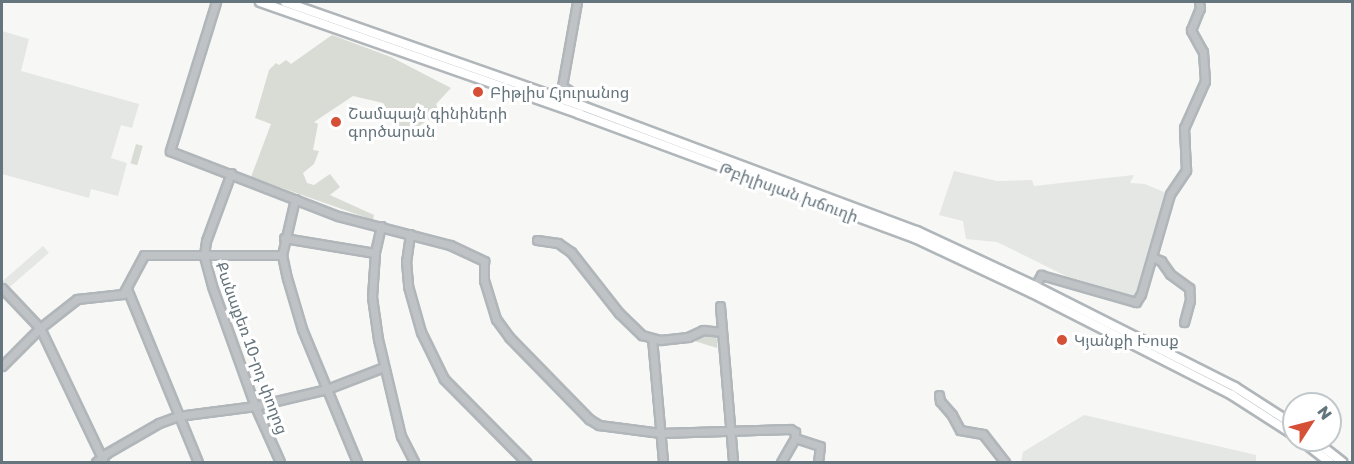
<!DOCTYPE html>
<meta charset="utf-8">
<style>
body{margin:0}
#map{position:relative;width:1354px;height:464px;overflow:hidden;background:#f7f7f5;font-family:"Golos Text","Noto Sans Armenian",sans-serif}
div>[style]{position:absolute}
[style*='--x']{left:calc(var(--x)*1px);top:calc(var(--y)*1px);width:calc(var(--w)*1px);rotate:calc(var(--a)*1deg)}
.built>*{inset:0;background:#e5e7e5;transform-origin:0 0}
.green>*{inset:0;background:#d8dcd4;transform-origin:0 0}
.roads{filter:drop-shadow(2px 0 #b0b6b9) drop-shadow(-2px 0 #b0b6b9) drop-shadow(0 2px #b0b6b9) drop-shadow(0 -2px #b0b6b9)}
.minor>*{height:7px;margin:-3.5px;padding:0 3.5px;transform-origin:3.5px;border-radius:3.5px;background:#bfc3c6}
.major>*{height:8px;margin:-4px;padding:0 4px;transform-origin:4px;border-radius:4px;background:#fff}
.dots>*{width:16px;height:16px;translate:-50% -50%;box-sizing:border-box;border:3px solid #fff;border-radius:50%}
span{translate:-50% -50%;white-space:nowrap;text-align:center;line-height:1.15;-webkit-text-stroke:6px #fff;paint-order:stroke}
.poi-label{font-size:16px;color:#65757d}
.left{translate:0 -50%;text-align:left}
.street-label{font-size:16px;color:#65757d}
.frame{position:absolute;inset:0;border:3px solid #65757d;pointer-events:none}
.north{position:absolute;left:1282px;top:392px;width:60px;height:60px;box-sizing:border-box;background:#fff;border:2px solid #c1c8cb;border-radius:50%;rotate:54deg;font-size:16px;font-weight:700;line-height:24px;text-align:center;color:#65757d}
.north::after{content:'';display:block;margin:auto;width:21px;height:27px;background:#d55037;clip-path:polygon(50% 0,100% 100%,50% 72%,0 100%)}
</style>
<div id="map">
<div class="built">
<div style="clip-path:polygon(2px 31px,29px 39px,21px 71px,139px 104px,132px 128px,121px 125px,111px 158px,127px 163px,118px 196px,91px 189px,89px 198px,2px 174px)"></div>
<div style="clip-path:polygon(954px 171px,997px 181px,1032px 180px,1034px 186px,1134px 175px,1130px 183px,1145px 184px,1164px 192px,1167px 197px,1135px 297px,1119px 292px,1116px 295px,1107px 288px,1066px 276px,997px 242px,966px 239px,963px 221px,939px 215px)"></div>
<div style="left:43px;top:246px;width:9px;height:54px;rotate:49deg"></div>
<div style="clip-path:polygon(1084px 415px,1256px 455px,1256px 462px,1021px 462px,1023px 452px)"></div>
</div>
<div class="green">
<div style="clip-path:polygon(332px 35px,391px 57px,451px 88px,436px 104px,439px 113px,405px 135px,383px 103px,353px 96px,314px 122px,318px 124px,313px 150px,319px 151px,314px 164px,303px 173px,307px 183px,314px 185px,330px 174px,340px 187px,330px 195px,374px 215px,373px 220px,251px 177px,271px 124px,255px 118px,269px 70px,276px 63px,279px 65px,286px 60px,291px 64px)"></div>
<div style="left:136px;top:144px;width:7px;height:20px;rotate:16deg"></div>
<div style="clip-path:polygon(700px 333px,710px 333px,718px 340px,717px 348px,688px 339px)"></div>
</div>
<div class="roads">
<div class="minor">
<div style="--x:216;--y:2;--w:156;--a:107.2"></div>
<div style="--x:170;--y:151;--w:180;--a:21.2"></div>
<div style="--x:338;--y:216;--w:116;--a:14.5"></div>
<div style="--x:450;--y:245;--w:38;--a:25"></div>
<div style="--x:484;--y:261;--w:19;--a:90"></div>
<div style="--x:484;--y:280;--w:41;--a:72.9"></div>
<div style="--x:496;--y:319;--w:22;--a:54"></div>
<div style="--x:509;--y:337;--w:115;--a:45.7"></div>
<div style="--x:589;--y:419;--w:12;--a:31"></div>
<div style="--x:599;--y:425;--w:62;--a:7.5"></div>
<div style="--x:660;--y:433;--w:130;--a:-1.8"></div>
<div style="--x:790;--y:429;--w:6;--a:31"></div>
<div style="--x:795;--y:432;--w:6;--a:90"></div>
<div style="--x:795;--y:438;--w:28;--a:120"></div>
<div style="--x:577;--y:2;--w:85;--a:100.1"></div>
<div style="--x:562;--y:86;--w:25;--a:34"></div>
<div style="--x:583;--y:100;--w:6;--a:99"></div>
<div style="--x:231;--y:173;--w:72;--a:110.2"></div>
<div style="--x:206;--y:241;--w:15;--a:98"></div>
<div style="--x:204;--y:256;--w:31;--a:75"></div>
<div style="--x:212;--y:286;--w:127;--a:70.3"></div>
<div style="--x:255;--y:406;--w:61;--a:65.9"></div>
<div style="--x:295;--y:199;--w:57;--a:103.1"></div>
<div style="--x:282;--y:255;--w:24;--a:78"></div>
<div style="--x:287;--y:278;--w:53;--a:73.6"></div>
<div style="--x:302;--y:329;--w:144;--a:67.5"></div>
<div style="--x:381;--y:226;--w:28;--a:103"></div>
<div style="--x:375;--y:253;--w:44;--a:93.9"></div>
<div style="--x:372;--y:297;--w:42;--a:81.9"></div>
<div style="--x:378;--y:339;--w:100;--a:76.7"></div>
<div style="--x:401;--y:436;--w:29;--a:63"></div>
<div style="--x:410;--y:234;--w:27;--a:98"></div>
<div style="--x:406;--y:261;--w:25;--a:85"></div>
<div style="--x:408;--y:286;--w:48;--a:74.2"></div>
<div style="--x:421;--y:332;--w:52;--a:63.9"></div>
<div style="--x:444;--y:379;--w:117;--a:45.3"></div>
<div style="--x:284;--y:238;--w:92;--a:9.4"></div>
<div style="--x:537;--y:240;--w:21;--a:8"></div>
<div style="--x:558;--y:243;--w:16;--a:35"></div>
<div style="--x:571;--y:252;--w:78;--a:51.8"></div>
<div style="--x:619;--y:313;--w:32;--a:44"></div>
<div style="--x:642;--y:335;--w:19;--a:16"></div>
<div style="--x:660;--y:340;--w:28;--a:-6"></div>
<div style="--x:688;--y:337;--w:17;--a:-25"></div>
<div style="--x:703;--y:330;--w:19;--a:6"></div>
<div style="--x:1152;--y:257;--w:10;--a:24"></div>
<div style="--x:1161;--y:261;--w:16;--a:55"></div>
<div style="--x:1170;--y:274;--w:24;--a:36"></div>
<div style="--x:1189;--y:288;--w:12;--a:85"></div>
<div style="--x:1190;--y:300;--w:23;--a:105"></div>
<div style="--x:1035;--y:286;--w:13;--a:-61"></div>
<div style="--x:1041;--y:275;--w:99;--a:15.9"></div>
<div style="--x:1136;--y:302;--w:9;--a:-58"></div>
<div style="--x:1141;--y:294;--w:104;--a:-73.8"></div>
<div style="--x:1170;--y:194;--w:29;--a:-56"></div>
<div style="--x:1186;--y:170;--w:42;--a:-92.7"></div>
<div style="--x:1184;--y:128;--w:51;--a:-65.9"></div>
<div style="--x:1205;--y:81;--w:29;--a:-94"></div>
<div style="--x:1203;--y:52;--w:25;--a:-119"></div>
<div style="--x:1191;--y:30;--w:24;--a:-68"></div>
<div style="--x:1200;--y:8;--w:6;--a:-99"></div>
<div style="--x:2;--y:288;--w:55;--a:46.5"></div>
<div style="--x:40;--y:328;--w:148;--a:64.5"></div>
<div style="--x:127;--y:289;--w:187;--a:67.7"></div>
<div style="--x:720;--y:306;--w:157;--a:85.2"></div>
<div style="--x:652;--y:338;--w:124;--a:84.9"></div>
<div style="--x:2;--y:366;--w:54;--a:-45"></div>
<div style="--x:40;--y:328;--w:47;--a:-38.1"></div>
<div style="--x:77;--y:299;--w:46;--a:-6.2"></div>
<div style="--x:123;--y:294;--w:44;--a:-61.7"></div>
<div style="--x:144;--y:255;--w:138;--a:0"></div>
<div style="--x:939;--y:395;--w:6;--a:81"></div>
<div style="--x:940;--y:401;--w:18;--a:49"></div>
<div style="--x:952;--y:415;--w:17;--a:62"></div>
<div style="--x:960;--y:430;--w:23;--a:10"></div>
<div style="--x:983;--y:434;--w:36;--a:52"></div>
<div style="--x:795;--y:438;--w:26;--a:18"></div>
<div style="--x:820;--y:446;--w:16;--a:97"></div>
<div style="--x:96;--y:462;--w:14;--a:-39"></div>
<div style="--x:107;--y:453;--w:60;--a:-30"></div>
<div style="--x:159;--y:423;--w:20;--a:-20"></div>
<div style="--x:178;--y:416;--w:78;--a:-7.4"></div>
<div style="--x:255;--y:406;--w:74;--a:-13.3"></div>
<div style="--x:327;--y:389;--w:61;--a:-21.1"></div>
</div>
<div class="major">
<div style="--x:260;--y:2;--w:338;--a:19.3"></div>
<div style="--x:579;--y:114;--w:358;--a:20.3"></div>
<div style="--x:915;--y:238;--w:129;--a:25.2"></div>
<div style="--x:1032;--y:293;--w:225;--a:27"></div>
<div style="--x:1232;--y:395;--w:74;--a:32.8"></div>
<div style="--x:285;--y:2;--w:315;--a:19.3"></div>
<div style="--x:582;--y:106;--w:358;--a:20.5"></div>
<div style="--x:917;--y:231;--w:130;--a:25"></div>
<div style="--x:1035;--y:286;--w:224;--a:26.8"></div>
<div style="--x:1235;--y:387;--w:70;--a:32.8"></div>
<div style="--x:1301;--y:440;--w:36;--a:38"></div>
<div style="--x:1314;--y:440;--w:36;--a:38"></div>
</div>
</div>
<div class="dots">
<div style="left:478px;top:92px;background:#d55037"></div>
<div style="left:336px;top:122px;background:#d55037"></div>
<div style="left:1062px;top:340px;background:#d55037"></div>
</div>
<div class="poi-label">
<span class="left" style="left:490px;top:92px">Բիթլիս Հյուրանոց</span>
<span class="left" style="left:348px;top:122px">Շամպայն գինիների<br>գործարան</span>
<span class="left" style="left:1074px;top:340px">Կյանքի Խոսք</span>
</div>
<div class="street-label">
<span style="left:789px;top:192px;rotate:20deg">Թբիլիսյան խճուղի</span>
<span style="left:252px;top:348px;rotate:70deg">Քանաքեռ 10-րդ փողոց</span>
</div>
<div class="frame"></div>
<div class="north">N</div>
</div>
